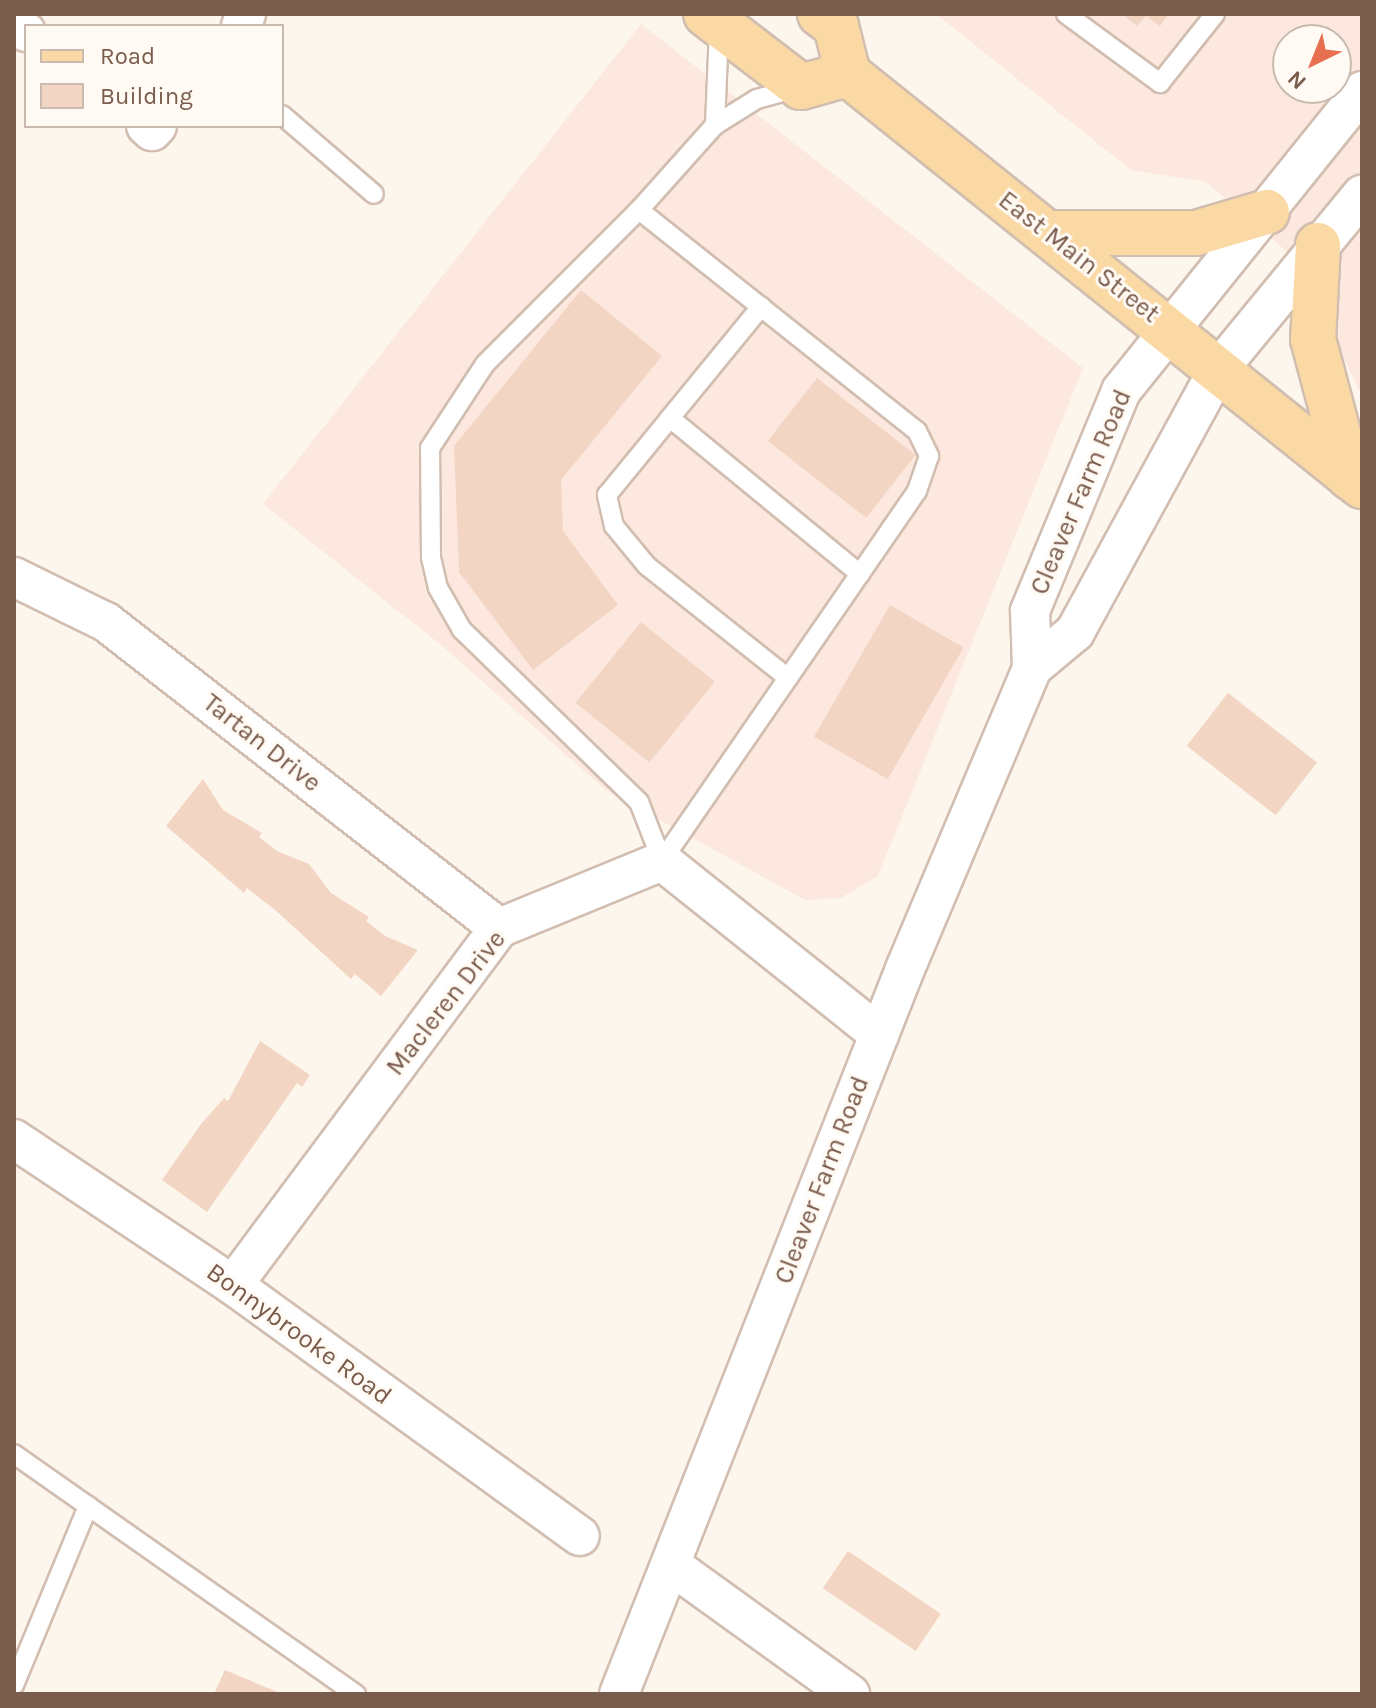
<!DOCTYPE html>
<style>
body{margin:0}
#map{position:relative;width:1376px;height:1708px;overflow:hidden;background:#fdf6ec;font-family:Karla,sans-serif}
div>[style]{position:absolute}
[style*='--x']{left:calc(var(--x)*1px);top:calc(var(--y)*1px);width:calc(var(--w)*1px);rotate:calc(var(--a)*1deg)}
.commercial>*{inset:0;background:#fde8e0}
.building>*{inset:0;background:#f3d5c3;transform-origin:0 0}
.roads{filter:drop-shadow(2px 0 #d1beb0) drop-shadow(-2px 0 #d1beb0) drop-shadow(0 2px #d1beb0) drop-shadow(0 -2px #d1beb0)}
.lane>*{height:18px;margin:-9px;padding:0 9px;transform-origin:9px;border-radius:9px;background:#fff}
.street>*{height:38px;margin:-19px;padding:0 19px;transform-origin:19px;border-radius:19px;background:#fff}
.primary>*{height:44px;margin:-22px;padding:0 22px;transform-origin:22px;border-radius:22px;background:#fbd9a5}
span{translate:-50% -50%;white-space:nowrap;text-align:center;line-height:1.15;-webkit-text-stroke:6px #fffaf3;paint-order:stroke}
.street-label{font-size:26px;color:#7a5c4d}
.frame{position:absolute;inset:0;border:16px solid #7a5c4d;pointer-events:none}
.legend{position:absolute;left:24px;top:24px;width:260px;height:104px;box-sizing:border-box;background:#fffaf3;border:2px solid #cabbb1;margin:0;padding:10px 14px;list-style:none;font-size:24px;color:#7a5c4d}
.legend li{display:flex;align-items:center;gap:16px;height:40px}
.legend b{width:40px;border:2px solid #cabbb1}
.north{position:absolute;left:1272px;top:24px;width:80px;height:80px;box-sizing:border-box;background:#fffaf3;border:2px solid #cabbb1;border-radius:50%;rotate:223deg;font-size:22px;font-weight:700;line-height:32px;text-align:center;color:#7a5c4d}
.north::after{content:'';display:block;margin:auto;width:28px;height:36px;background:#e76f51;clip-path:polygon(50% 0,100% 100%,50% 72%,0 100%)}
</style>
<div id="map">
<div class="commercial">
<div style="clip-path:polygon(evenodd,936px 14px,1362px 14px,1362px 396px,1339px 348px,1337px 295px,1206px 182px,1131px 170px,936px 14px,1288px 40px,1336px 40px,1336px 88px,1288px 88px,1288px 40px)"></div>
<div style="clip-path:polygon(641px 24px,1083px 368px,878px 876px,841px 898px,805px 900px,607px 791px,441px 645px,263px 504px)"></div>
</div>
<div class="building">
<div style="clip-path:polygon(1122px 14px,1169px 14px,1160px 26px,1146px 16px,1137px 26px)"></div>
<div style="clip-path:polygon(581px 290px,662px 356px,561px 480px,563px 531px,618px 605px,533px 670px,459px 572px,454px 446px)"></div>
<div style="left:817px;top:378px;width:125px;height:80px;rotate:38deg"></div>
<div style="left:890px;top:605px;width:85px;height:152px;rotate:30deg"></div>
<div style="left:641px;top:622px;width:95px;height:104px;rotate:39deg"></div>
<div style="left:1228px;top:693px;width:113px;height:67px;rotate:38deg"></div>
<div style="clip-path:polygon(203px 779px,223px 810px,262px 833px,259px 837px,277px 851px,309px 864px,331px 893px,369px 917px,366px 921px,385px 936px,418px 950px,381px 996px,355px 974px,351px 979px,274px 909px,247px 888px,244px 893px,166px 826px)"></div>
<div style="clip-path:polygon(260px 1041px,310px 1075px,302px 1087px,297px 1083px,207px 1212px,162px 1180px,201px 1124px,224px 1098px,228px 1101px)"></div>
<div style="left:848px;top:1551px;width:112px;height:45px;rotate:34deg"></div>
<div style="clip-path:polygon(225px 1670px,282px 1694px,214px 1694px)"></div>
</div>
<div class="roads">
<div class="lane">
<div style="--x:1066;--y:14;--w:117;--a:36.3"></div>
<div style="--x:1160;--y:83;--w:88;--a:-51.4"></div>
<div style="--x:282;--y:115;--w:121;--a:40.7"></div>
<div style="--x:715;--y:125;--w:94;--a:-87.6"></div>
<div style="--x:639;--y:210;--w:355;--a:38.5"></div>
<div style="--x:917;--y:431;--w:28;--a:64"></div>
<div style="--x:929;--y:456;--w:37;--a:109"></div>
<div style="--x:917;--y:491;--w:449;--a:124.6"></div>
<div style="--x:662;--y:861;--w:63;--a:-111.3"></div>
<div style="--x:639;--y:802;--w:247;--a:-135.8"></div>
<div style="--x:462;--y:630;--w:48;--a:-119.7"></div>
<div style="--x:438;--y:588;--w:32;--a:-103"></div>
<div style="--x:431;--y:557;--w:109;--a:-90.5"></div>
<div style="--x:430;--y:448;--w:100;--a:-56.8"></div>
<div style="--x:485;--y:364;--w:218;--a:-45"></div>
<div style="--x:639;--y:210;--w:114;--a:-48.2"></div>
<div style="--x:715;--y:125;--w:49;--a:-31.8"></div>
<div style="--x:757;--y:99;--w:41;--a:-15.4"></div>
<div style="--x:670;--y:418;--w:144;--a:-50.7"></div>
<div style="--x:788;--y:678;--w:180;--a:-141.5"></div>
<div style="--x:647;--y:566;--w:52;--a:-129.5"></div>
<div style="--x:614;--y:526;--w:32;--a:-103"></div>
<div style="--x:607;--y:495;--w:99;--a:-50.7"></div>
<div style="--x:670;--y:418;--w:246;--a:39.4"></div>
<div style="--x:14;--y:1454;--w:418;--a:35.1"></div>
<div style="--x:14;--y:1685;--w:194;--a:-67.5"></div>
</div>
<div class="street">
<div style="--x:14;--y:23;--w:15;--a:37"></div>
<div style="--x:241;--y:26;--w:13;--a:-67"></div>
<div style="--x:146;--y:126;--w:8;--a:40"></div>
<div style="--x:152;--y:131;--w:7;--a:-45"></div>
<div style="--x:14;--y:577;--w:102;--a:26.1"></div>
<div style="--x:106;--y:622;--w:498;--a:37.9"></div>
<div style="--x:1032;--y:668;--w:56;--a:-39.9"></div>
<div style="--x:1075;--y:632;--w:298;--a:-61.4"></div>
<div style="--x:1218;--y:370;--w:227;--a:-50.6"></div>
<div style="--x:14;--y:1139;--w:263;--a:33.7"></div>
<div style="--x:233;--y:1285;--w:428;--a:35.9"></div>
<div style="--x:233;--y:1285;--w:445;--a:-53.3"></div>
<div style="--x:499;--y:928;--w:176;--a:-22.3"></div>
<div style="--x:662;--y:861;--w:278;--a:38.6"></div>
<div style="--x:671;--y:1565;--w:221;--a:35.8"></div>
<div style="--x:619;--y:1694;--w:779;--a:-68.47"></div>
<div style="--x:905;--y:969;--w:327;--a:-67.1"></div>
<div style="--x:1032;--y:668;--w:57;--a:-92"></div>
<div style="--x:1030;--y:611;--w:238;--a:-67.5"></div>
<div style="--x:1121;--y:391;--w:385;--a:-51.2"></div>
</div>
<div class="primary">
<div style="--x:706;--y:14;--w:120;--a:37.5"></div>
<div style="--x:801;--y:87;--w:49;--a:-15.5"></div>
<div style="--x:820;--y:14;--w:20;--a:37"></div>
<div style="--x:836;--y:26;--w:49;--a:76"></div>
<div style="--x:848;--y:74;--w:659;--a:38.71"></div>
<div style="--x:1048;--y:233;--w:148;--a:0"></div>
<div style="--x:1196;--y:233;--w:74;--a:-16.5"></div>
<div style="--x:1318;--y:245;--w:94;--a:93"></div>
<div style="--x:1313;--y:339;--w:143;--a:75"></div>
</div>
</div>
<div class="street-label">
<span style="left:1079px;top:257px;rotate:38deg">East Main Street</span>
<span style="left:1081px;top:492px;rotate:-67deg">Cleaver Farm Road</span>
<span style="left:262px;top:743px;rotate:38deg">Tartan Drive</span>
<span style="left:446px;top:1003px;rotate:-52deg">Macleren Drive</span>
<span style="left:822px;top:1180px;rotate:-69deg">Cleaver Farm Road</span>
<span style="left:299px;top:1334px;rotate:36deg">Bonnybrooke Road</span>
</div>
<div class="frame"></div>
<ul class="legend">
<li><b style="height:10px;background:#fbd9a5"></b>Road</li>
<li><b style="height:22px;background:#f3d5c3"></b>Building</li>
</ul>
<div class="north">N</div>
</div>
